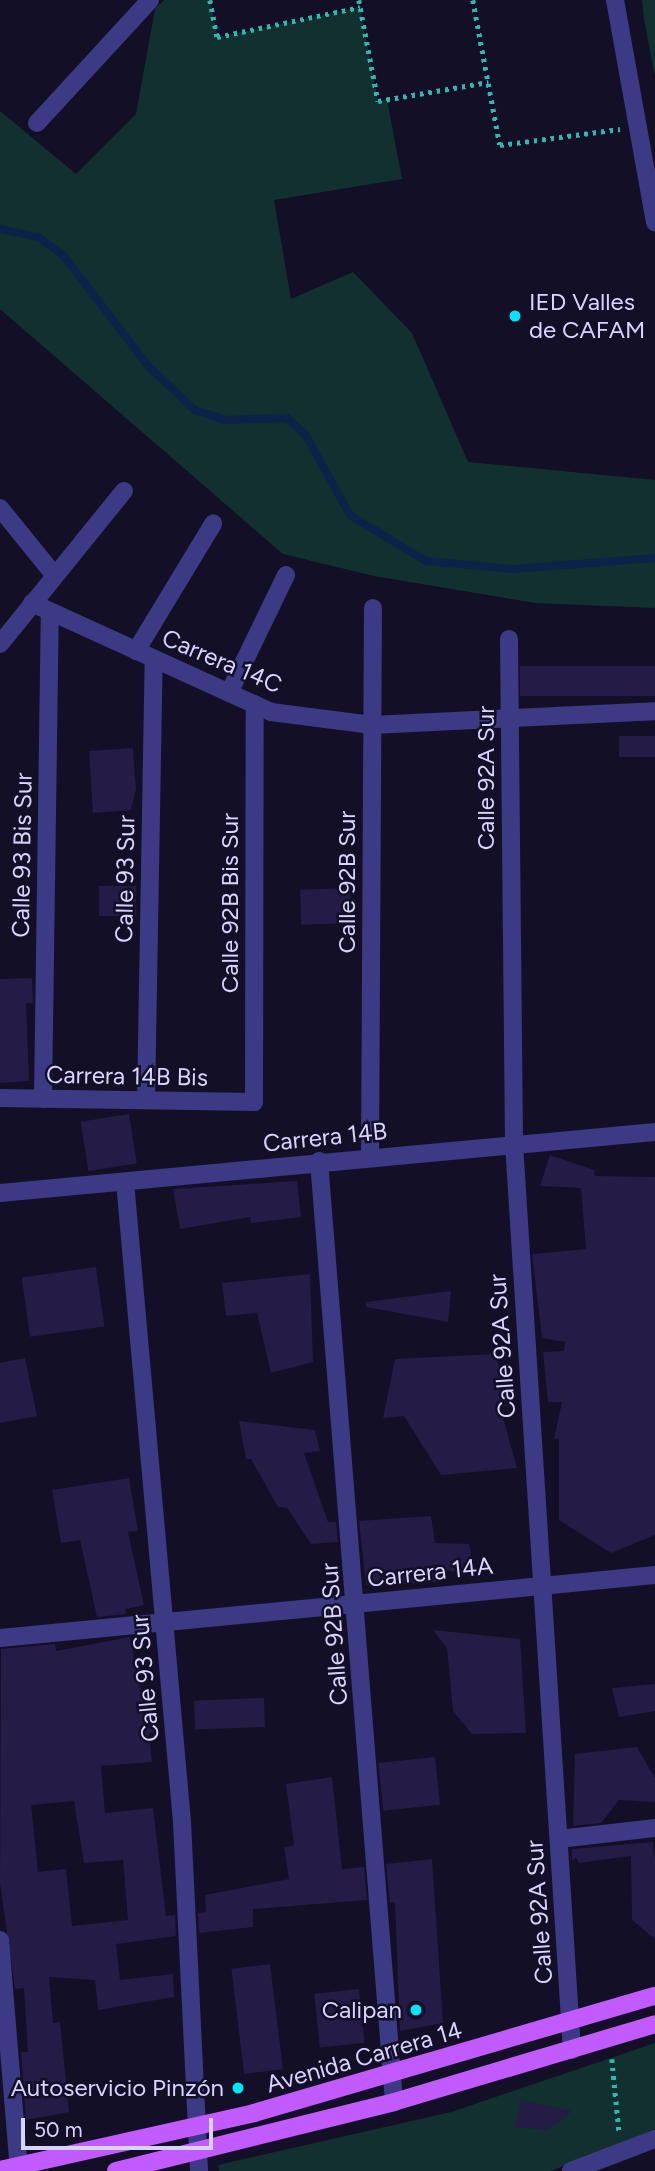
<!DOCTYPE html>
<meta charset="utf-8">
<style>
body{margin:0}
#map{position:relative;width:655px;height:2171px;overflow:hidden;background:#130f26;font-family:Figtree,sans-serif}
div>[style]{position:absolute}
[style*='--x']{left:calc(var(--x)*1px);top:calc(var(--y)*1px);width:calc(var(--w)*1px);rotate:calc(var(--a)*1deg)}
.green>*{inset:0;background:#12302f}
.stream>*{height:8px;margin:-4px;padding:0 4px;transform-origin:4px;border-radius:4px;background:#0c2248}
.building>*{inset:0;background:#241b47;transform-origin:0 0}
.path>*{height:4.5px;margin-top:-2.25px;transform-origin:0;background:repeating-linear-gradient(90deg,#2fb8b0 0 3.5px,transparent 0 8.5px)}
.minor>*{height:18px;margin:-9px;padding:0 9px;transform-origin:9px;border-radius:9px;background:#3d3a85}
.major>*{height:18px;margin:-9px;padding:0 9px;transform-origin:9px;border-radius:9px;background:#c25bff}
.dots>*{width:19px;height:19px;translate:-50% -50%;box-sizing:border-box;border:4px solid #130f26;border-radius:50%}
span{translate:-50% -50%;white-space:nowrap;text-align:center;line-height:1.15;-webkit-text-stroke:5px #130f26;paint-order:stroke}
.poi-label{font-size:24px;color:#d9d4ff}
.left{translate:0 -50%;text-align:left}
.right{translate:-100% -50%;text-align:right}
.street-label{font-size:24px;color:#d9d4ff}
.scale{position:absolute;left:21px;top:2118px;width:192px;height:32px;box-sizing:border-box;border:4px solid #d9d4ff;border-top:0;padding-left:9px;font-size:21px;line-height:24px;white-space:nowrap;color:#d9d4ff;-webkit-text-stroke:5px #130f26;paint-order:stroke}
</style>
<div id="map">
<div class="green">
<div style="clip-path:polygon(164px 0,210px 0,218px 37px,360px 7px,378px 101px,387px 100px,402px 179px,274px 200px,291px 299px,353px 272px,412px 333px,468px 462px,655px 480px,655px 608px,535px 603px,374px 576px,283px 554px,0 309px,0 111px,76px 174px,136px 114px,155px 9px)"></div>
<div style="clip-path:polygon(642px 0,655px 0,655px 77px,644px 19px)"></div>
<div style="clip-path:polygon(655px 2043px,655px 2129px,551px 2171px,219px 2171px,218px 2165px,451px 2112px)"></div>
</div>
<div class="stream">
<div style="--x:0;--y:229;--w:39;--a:12"></div>
<div style="--x:38;--y:237;--w:32;--a:36"></div>
<div style="--x:64;--y:256;--w:138;--a:52.6"></div>
<div style="--x:148;--y:366;--w:64;--a:43.1"></div>
<div style="--x:195;--y:410;--w:32;--a:18"></div>
<div style="--x:225;--y:420;--w:62;--a:-1.8"></div>
<div style="--x:287;--y:418;--w:24;--a:42"></div>
<div style="--x:305;--y:434;--w:93;--a:60.9"></div>
<div style="--x:350;--y:515;--w:89;--a:31.2"></div>
<div style="--x:426;--y:561;--w:88;--a:5.2"></div>
<div style="--x:514;--y:569;--w:141;--a:-4.5"></div>
</div>
<div class="building">
<div style="left:655px;top:666px;width:30px;height:135px;rotate:90deg"></div>
<div style="left:655px;top:736px;width:21px;height:36px;rotate:90deg"></div>
<div style="clip-path:polygon(133px 748px,136px 789px,131px 810px,93px 813px,89px 751px)"></div>
<div style="left:136px;top:886px;width:30px;height:37px;rotate:90deg"></div>
<div style="left:350px;top:888px;width:35px;height:50px;rotate:88deg"></div>
<div style="clip-path:polygon(32px 978px,33px 1003px,26px 1003px,29px 1081px,0 1083px,0 979px)"></div>
<div style="left:129px;top:1114px;width:50px;height:49px;rotate:81deg"></div>
<div style="clip-path:polygon(550px 1155px,594px 1170px,595px 1176px,655px 1177px,655px 1535px,611px 1553px,559px 1520px,559px 1438px,554px 1439px,562px 1402px,548px 1402px,543px 1352px,564px 1351px,565px 1342px,542px 1338px,532px 1254px,586px 1249px,581px 1188px,540px 1186px)"></div>
<div style="clip-path:polygon(297px 1181px,301px 1217px,251px 1223px,250px 1217px,180px 1229px,173px 1189px)"></div>
<div style="left:96px;top:1267px;width:60px;height:75px;rotate:82deg"></div>
<div style="clip-path:polygon(310px 1274px,313px 1362px,271px 1373px,257px 1313px,226px 1316px,222px 1283px)"></div>
<div style="clip-path:polygon(451px 1291px,448px 1322px,366px 1307px,366px 1302px)"></div>
<div style="clip-path:polygon(495px 1354px,511px 1406px,500px 1407px,517px 1468px,441px 1475px,404px 1416px,383px 1418px,395px 1359px)"></div>
<div style="clip-path:polygon(25px 1358px,37px 1416px,0 1423px,0 1363px)"></div>
<div style="clip-path:polygon(239px 1421px,315px 1430px,320px 1451px,304px 1453px,328px 1522px,336px 1522px,338px 1542px,311px 1544px,287px 1508px,278px 1507px,251px 1459px,246px 1459px)"></div>
<div style="clip-path:polygon(129px 1478px,138px 1531px,128px 1532px,144px 1605px,125px 1609px,126px 1614px,97px 1617px,80px 1540px,61px 1543px,52px 1490px)"></div>
<div style="clip-path:polygon(431px 1516px,435px 1543px,469px 1544px,475px 1576px,440px 1569px,442px 1582px,366px 1585px,359px 1521px)"></div>
<div style="clip-path:polygon(433px 1630px,520px 1639px,526px 1733px,472px 1734px,453px 1711px,447px 1648px)"></div>
<div style="clip-path:polygon(evenodd,130px 1637px,142px 1699px,153px 1698px,157px 1732px,149px 1733px,152px 1762px,101px 1766px,105px 1813px,153px 1808px,166px 1916px,175px 1915px,176px 1936px,116px 1944px,120px 1980px,173px 1974px,174px 1997px,98px 2010px,95px 1980px,49px 1977px,53px 2023px,60px 2022px,69px 2112px,26px 2120px,21px 2052px,28px 2052px,24px 1988px,15px 1989px,0 1883px,1px 1649px,55px 1644px,56px 1651px,130px 1637px,74px 1801px,84px 1863px,123px 1860px,128px 1920px,72px 1926px,66px 1869px,38px 1872px,31px 1805px,74px 1801px)"></div>
<div style="clip-path:polygon(655px 1684px,655px 1711px,619px 1717px,612px 1688px)"></div>
<div style="left:264px;top:1698px;width:29px;height:70px;rotate:88deg"></div>
<div style="clip-path:polygon(637px 1747px,655px 1778px,655px 1802px,619px 1800px,601px 1823px,573px 1826px,575px 1754px)"></div>
<div style="left:435px;top:1757px;width:48px;height:57px;rotate:84deg"></div>
<div style="clip-path:polygon(332px 1777px,342px 1869px,364px 1867px,367px 1900px,253px 1909px,253px 1927px,199px 1933px,198px 1913px,206px 1912px,205px 1895px,289px 1879px,284px 1847px,294px 1845px,286px 1784px)"></div>
<div style="clip-path:polygon(653px 1842px,655px 1862px,655px 1939px,632px 1920px,631px 1856px,579px 1863px,576px 1857px,572px 1861px,572px 1849px)"></div>
<div style="clip-path:polygon(432px 1859px,443px 2023px,400px 2031px,395px 1902px,390px 1903px,386px 1864px)"></div>
<div style="left:270px;top:1964px;width:106px;height:39px;rotate:83deg"></div>
<div style="left:359px;top:1989px;width:54px;height:45px;rotate:84deg"></div>
<div style="clip-path:polygon(521px 2100px,572px 2111px,547px 2130px,515px 2127px)"></div>
</div>
<div class="path">
<div style="--x:210;--y:0;--w:38;--a:79"></div>
<div style="--x:217;--y:37;--w:146;--a:-11.8"></div>
<div style="--x:359;--y:0;--w:103;--a:79.3"></div>
<div style="--x:378;--y:101;--w:112;--a:-9.8"></div>
<div style="--x:473;--y:0;--w:147;--a:79.5"></div>
<div style="--x:500;--y:145;--w:121;--a:-7.6"></div>
<div style="--x:612;--y:2059;--w:72;--a:84.4"></div>
</div>
<div class="minor">
<div style="--x:615;--y:0;--w:226;--a:79.8"></div>
<div style="--x:37;--y:123;--w:167;--a:-47.4"></div>
<div style="--x:0;--y:508;--w:87;--a:51"></div>
<div style="--x:32;--y:603;--w:263;--a:24.5"></div>
<div style="--x:271;--y:712;--w:102;--a:7.3"></div>
<div style="--x:372;--y:725;--w:283;--a:-2.8"></div>
<div style="--x:509;--y:639;--w:505;--a:89.43"></div>
<div style="--x:514;--y:1144;--w:908;--a:86.34"></div>
<div style="--x:0;--y:644;--w:197;--a:-51"></div>
<div style="--x:136;--y:651;--w:149;--a:-58.8"></div>
<div style="--x:229;--y:693;--w:131;--a:-64.2"></div>
<div style="--x:0;--y:1098;--w:254;--a:0.9"></div>
<div style="--x:254;--y:1102;--w:398;--a:-89.9"></div>
<div style="--x:43;--y:1099;--w:487;--a:-89.2"></div>
<div style="--x:146;--y:1100;--w:441;--a:-89"></div>
<div style="--x:370;--y:1156;--w:548;--a:-89.69"></div>
<div style="--x:319;--y:1161;--w:944;--a:85.44"></div>
<div style="--x:125;--y:1182;--w:643;--a:84.91"></div>
<div style="--x:182;--y:1822;--w:349;--a:87.2"></div>
<div style="--x:0;--y:1193;--w:658;--a:-5.32"></div>
<div style="--x:0;--y:1638;--w:658;--a:-5.49"></div>
<div style="--x:559;--y:1839;--w:97;--a:-6.5"></div>
<div style="--x:0;--y:1940;--w:232;--a:85.3"></div>
<div style="--x:571;--y:2171;--w:90;--a:-20.9"></div>
</div>
<div class="major">
<div style="--x:0;--y:2170;--w:260;--a:-12.6"></div>
<div style="--x:254;--y:2113;--w:418;--a:-16.3"></div>
<div style="--x:116;--y:2171;--w:286;--a:-13.9"></div>
<div style="--x:394;--y:2102;--w:272;--a:-16.6"></div>
</div>
<div class="dots">
<div style="left:515px;top:316px;background:#00e5ff"></div>
<div style="left:416px;top:2010px;background:#00e5ff"></div>
<div style="left:238px;top:2088px;background:#00e5ff"></div>
</div>
<div class="poi-label">
<span class="left" style="left:529px;top:316px">IED Valles<br>de CAFAM</span>
<span class="right" style="left:402px;top:2010px">Calipan</span>
<span class="right" style="left:224px;top:2088px">Autoservicio Pinzón</span>
</div>
<div class="street-label">
<span style="left:222px;top:661px;rotate:23deg">Carrera 14C</span>
<span style="left:486px;top:778px;rotate:-90deg">Calle 92A Sur</span>
<span style="left:22px;top:855px;rotate:-89deg">Calle 93 Bis Sur</span>
<span style="left:125px;top:879px;rotate:-89deg">Calle 93 Sur</span>
<span style="left:347px;top:882px;rotate:-90deg">Calle 92B Sur</span>
<span style="left:230px;top:903px;rotate:-90deg">Calle 92B Bis Sur</span>
<span style="left:127px;top:1076px;rotate:1deg">Carrera 14B Bis</span>
<span style="left:325px;top:1137px;rotate:-6deg">Carrera 14B</span>
<span style="left:502px;top:1346px;rotate:-94deg">Calle 92A Sur</span>
<span style="left:430px;top:1572px;rotate:-6deg">Carrera 14A</span>
<span style="left:334px;top:1634px;rotate:-94deg">Calle 92B Sur</span>
<span style="left:145px;top:1678px;rotate:-95deg">Calle 93 Sur</span>
<span style="left:539px;top:1912px;rotate:-94deg">Calle 92A Sur</span>
<span style="left:364px;top:2057px;rotate:-16deg">Avenida Carrera 14</span>
</div>
<div class="scale">50 m</div>
</div>
